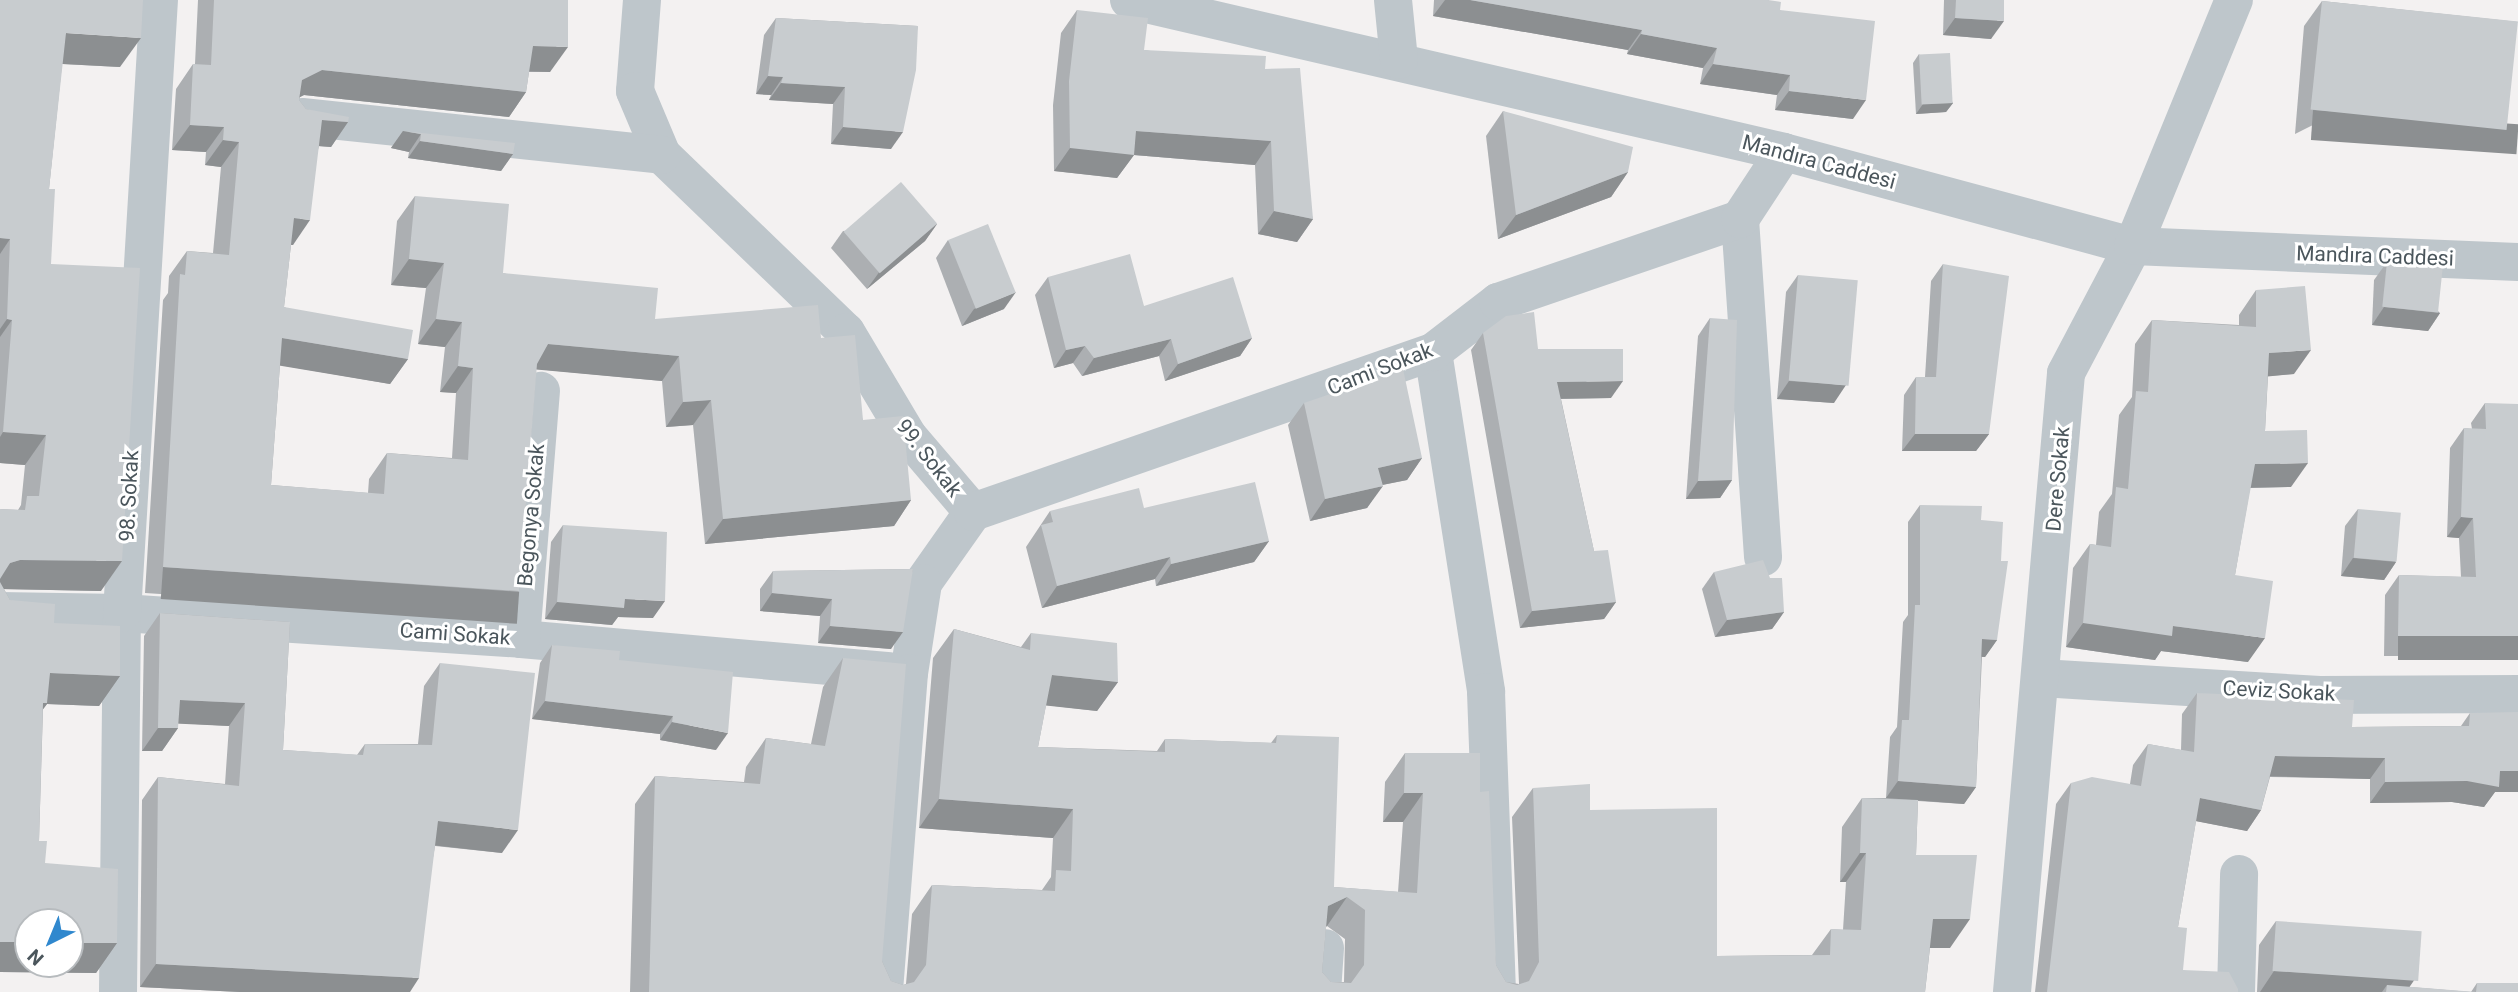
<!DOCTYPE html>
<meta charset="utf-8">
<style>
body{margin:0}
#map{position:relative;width:2518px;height:992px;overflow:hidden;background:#f3f1f1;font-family:Roboto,sans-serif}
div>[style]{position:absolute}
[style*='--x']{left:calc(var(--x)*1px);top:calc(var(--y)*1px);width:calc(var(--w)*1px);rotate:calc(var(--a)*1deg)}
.minor>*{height:38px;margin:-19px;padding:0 19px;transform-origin:19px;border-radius:19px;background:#bec6cb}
.wall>*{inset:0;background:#acafb2}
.shaded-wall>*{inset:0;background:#8c8f91;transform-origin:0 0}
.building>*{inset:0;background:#c8cccf;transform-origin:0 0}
span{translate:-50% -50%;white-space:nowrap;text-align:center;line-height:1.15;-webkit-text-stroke:6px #fff;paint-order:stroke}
.street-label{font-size:21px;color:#4b565c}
.north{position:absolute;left:14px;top:908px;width:70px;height:70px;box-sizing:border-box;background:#fff;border:2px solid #b7bbbe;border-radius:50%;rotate:223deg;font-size:19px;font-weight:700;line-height:28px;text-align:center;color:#4b565c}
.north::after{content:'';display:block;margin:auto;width:24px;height:32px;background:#3088ce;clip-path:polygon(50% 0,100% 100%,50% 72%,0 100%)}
</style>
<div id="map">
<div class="minor">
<div style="--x:642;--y:0;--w:91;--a:94.4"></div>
<div style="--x:635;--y:91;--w:69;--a:67.1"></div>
<div style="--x:662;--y:155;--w:255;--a:43.9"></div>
<div style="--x:846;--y:332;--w:121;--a:59.2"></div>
<div style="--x:908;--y:436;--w:100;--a:49.5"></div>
<div style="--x:973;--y:512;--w:87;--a:125.2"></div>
<div style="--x:923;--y:583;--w:91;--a:98.8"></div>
<div style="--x:909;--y:673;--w:320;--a:94.5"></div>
<div style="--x:1129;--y:0;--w:672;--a:13.06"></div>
<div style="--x:1784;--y:152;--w:361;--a:15.1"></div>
<div style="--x:2133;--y:246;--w:385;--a:2.4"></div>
<div style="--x:1393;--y:0;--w:60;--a:84.3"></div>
<div style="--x:302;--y:117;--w:362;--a:6"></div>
<div style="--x:1740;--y:219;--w:339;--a:86.1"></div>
<div style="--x:1433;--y:352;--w:344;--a:81.1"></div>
<div style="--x:1486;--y:692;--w:300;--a:87.9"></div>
<div style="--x:973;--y:512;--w:487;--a:-19.2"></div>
<div style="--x:1433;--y:352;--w:82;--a:-37.6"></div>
<div style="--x:1498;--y:302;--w:256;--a:-18.9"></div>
<div style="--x:1740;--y:219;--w:80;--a:-56.7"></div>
<div style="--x:0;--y:611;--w:122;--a:0.9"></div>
<div style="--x:122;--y:613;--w:400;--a:3.7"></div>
<div style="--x:521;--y:639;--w:370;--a:5"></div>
<div style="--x:521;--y:639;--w:249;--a:-85.4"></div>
<div style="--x:2041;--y:678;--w:279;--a:3.5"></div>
<div style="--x:2319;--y:695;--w:199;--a:-0.3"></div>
<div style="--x:118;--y:992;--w:379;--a:-89.4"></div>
<div style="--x:122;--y:613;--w:614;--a:-86.55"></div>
<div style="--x:1322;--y:992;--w:44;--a:-86.1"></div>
<div style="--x:2012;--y:992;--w:621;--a:-85.01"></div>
<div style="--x:2066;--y:373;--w:144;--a:-62.2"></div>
<div style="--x:2133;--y:246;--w:266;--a:-67.7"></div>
<div style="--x:2236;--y:992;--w:118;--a:-88.5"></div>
</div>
<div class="wall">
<div style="clip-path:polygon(0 0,120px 67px,62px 64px,49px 189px,51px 264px,101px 591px,4px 589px,10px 600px,54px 623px,120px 676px,99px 706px,47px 704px,43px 709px,39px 841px,45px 863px,117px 943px,96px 973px,0 972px,0 509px,18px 510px,21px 505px,25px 465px,0 463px)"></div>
<div style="clip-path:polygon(198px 0,568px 0,550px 72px,529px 72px,526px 92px,509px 117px,304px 95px,300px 97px,299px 100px,306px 109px,348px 122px,331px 147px,319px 146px,293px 245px,291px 245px,284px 307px,408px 359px,390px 384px,280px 365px,271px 485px,368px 493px,369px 479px,387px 453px,452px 458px,456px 393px,440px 392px,445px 347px,418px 344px,426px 288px,391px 285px,397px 221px,415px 196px,503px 273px,655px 319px,821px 338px,863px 420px,911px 500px,894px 526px,705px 544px,693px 425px,666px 427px,662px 381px,536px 369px,519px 591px,501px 616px,145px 593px,163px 300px,168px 293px,169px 276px,187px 251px,213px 253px,221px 167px,205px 165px,206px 152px,172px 150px,176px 89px,193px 64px,195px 64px)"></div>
<div style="clip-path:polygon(1434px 0,1768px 0,1780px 10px,1853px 119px,1775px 110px,1777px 95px,1700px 84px,1703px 68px,1627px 54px,1628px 50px,1433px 16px)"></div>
<div style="clip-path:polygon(1944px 0,2004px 0,1991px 39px,1943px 35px)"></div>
<div style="clip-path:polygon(2322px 1px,2518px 22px,2295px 134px,2304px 26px)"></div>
<div style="clip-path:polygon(1077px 10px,1144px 50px,1265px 69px,1313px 219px,1297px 242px,1258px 234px,1255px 165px,1134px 155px,1117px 178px,1054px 171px,1053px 105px,1061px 33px)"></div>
<div style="clip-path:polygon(776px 18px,918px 26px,891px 149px,831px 144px,833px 104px,769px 100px,771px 95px,756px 94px,764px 35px)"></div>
<div style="clip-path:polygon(1919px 54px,1953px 103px,1946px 112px,1916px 114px,1913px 63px)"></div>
<div style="clip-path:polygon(1503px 111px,1628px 172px,1611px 197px,1498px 239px,1486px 136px)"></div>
<div style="clip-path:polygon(403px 131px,513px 154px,501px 171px,408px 158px,409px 152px,391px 148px)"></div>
<div style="clip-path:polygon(937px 224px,925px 241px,867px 289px,831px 248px,843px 231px)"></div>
<div style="clip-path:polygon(948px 240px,1004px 309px,962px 326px,936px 258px)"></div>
<div style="clip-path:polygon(2387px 262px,2440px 313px,2428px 331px,2372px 325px,2374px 280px)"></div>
<div style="clip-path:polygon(1943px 264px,1989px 434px,1976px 451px,1902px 451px,1904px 395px,1916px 377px,1925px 377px,1931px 281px)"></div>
<div style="clip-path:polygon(1798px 275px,1834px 403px,1777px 399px,1786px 292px)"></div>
<div style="clip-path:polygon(1048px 277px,1144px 306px,1252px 338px,1240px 356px,1165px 381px,1159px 356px,1082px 376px,1073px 363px,1054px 368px,1035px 295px)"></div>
<div style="clip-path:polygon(2256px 290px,2294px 374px,2268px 376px,2265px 431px,2291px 487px,2250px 488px,2235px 575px,2248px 662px,2161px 651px,2155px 660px,2066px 647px,2073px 568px,2090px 544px,2096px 545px,2099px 512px,2112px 494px,2119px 415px,2132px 397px,2135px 344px,2152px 320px,2239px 325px,2239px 315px)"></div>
<div style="clip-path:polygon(1710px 318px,1732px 480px,1720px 498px,1686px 499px,1698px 336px)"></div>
<div style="clip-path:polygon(1483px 333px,1538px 349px,1611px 398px,1561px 399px,1594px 551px,1616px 602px,1604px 619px,1520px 628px,1471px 350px)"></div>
<div style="clip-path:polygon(1304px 403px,1422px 458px,1407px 480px,1382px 485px,1367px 508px,1310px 521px,1288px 425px)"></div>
<div style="clip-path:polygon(2485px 403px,2518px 656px,2384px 656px,2385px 595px,2399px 575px,2461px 577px,2459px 538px,2447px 537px,2450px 448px,2464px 428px,2472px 429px,2471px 423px)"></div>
<div style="clip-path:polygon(evenodd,1920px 505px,1981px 520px,1997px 640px,1985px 657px,1982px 657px,1976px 787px,1964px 804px,1918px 801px,1916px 855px,1950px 948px,1930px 948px,1925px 992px,630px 992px,635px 804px,655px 776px,744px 782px,746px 767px,766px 738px,811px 744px,823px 687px,843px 658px,882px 961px,891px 981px,903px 985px,906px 984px,912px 914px,932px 885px,1042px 890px,1051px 877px,1053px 838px,919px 828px,933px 658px,954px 629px,1021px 647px,1031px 633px,1118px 682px,1097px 711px,1046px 705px,1038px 747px,1157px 751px,1165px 739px,1271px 743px,1277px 735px,1334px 887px,1398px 892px,1403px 822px,1383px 822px,1385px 782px,1405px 753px,1480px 792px,1496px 965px,1506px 982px,1519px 984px,1512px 817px,1533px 788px,1590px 810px,1717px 956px,1812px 955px,1831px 929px,1843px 930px,1846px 882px,1840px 882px,1842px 827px,1862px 798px,1886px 798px,1890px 737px,1897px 727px,1903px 622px,1908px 615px,1908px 522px,1920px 505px,1327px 926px,1345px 939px,1344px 982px,1331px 982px,1322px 972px,1326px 927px,1327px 926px)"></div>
<div style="clip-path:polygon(1144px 508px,1269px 541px,1254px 562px,1156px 586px,1155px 579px,1042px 608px,1026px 547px,1050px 511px)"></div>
<div style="clip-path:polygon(2358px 509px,2396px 562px,2384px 580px,2341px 576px,2345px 526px)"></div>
<div style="clip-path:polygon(563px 525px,653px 618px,618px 617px,612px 625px,545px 619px,551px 542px)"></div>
<div style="clip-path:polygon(913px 569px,891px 649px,818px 643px,820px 616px,760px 611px,760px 589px,773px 571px)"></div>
<div style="clip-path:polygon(1714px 572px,1784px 612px,1772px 629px,1715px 637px,1702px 589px)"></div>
<div style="clip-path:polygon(160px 613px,290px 622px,283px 750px,357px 755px,365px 744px,418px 744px,424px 686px,440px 663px,502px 853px,435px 846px,410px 992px,240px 992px,140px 987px,142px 800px,158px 777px,225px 784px,229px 726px,178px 723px,178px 728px,162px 751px,142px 751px,144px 636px)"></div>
<div style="clip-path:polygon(552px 645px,619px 660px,716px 750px,660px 740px,660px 734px,532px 719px,540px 663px)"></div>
<div style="clip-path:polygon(2197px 693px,2352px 727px,2461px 726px,2470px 713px,2495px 792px,2484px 807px,2452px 802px,2370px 803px,2370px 779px,2270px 777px,2261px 810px,2247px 831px,2196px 821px,2178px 927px,2183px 970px,2238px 992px,2035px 992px,2056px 804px,2071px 783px,2130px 784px,2133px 765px,2148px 744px,2181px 750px,2182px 714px)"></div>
<div style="clip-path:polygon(2276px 921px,2410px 987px,2471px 992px,2477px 983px,2518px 992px,2257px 992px,2259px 945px)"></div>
</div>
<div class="shaded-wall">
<div style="clip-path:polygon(1445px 0,1470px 0,1642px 30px,1628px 50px,1433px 16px)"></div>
<div style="clip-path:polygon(1955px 18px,2004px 21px,1991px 39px,1943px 35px)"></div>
<div style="clip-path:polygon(66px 33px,141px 38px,120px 67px,45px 63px)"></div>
<div style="clip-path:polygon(1641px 34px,1717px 48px,1703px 68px,1627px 54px)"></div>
<div style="clip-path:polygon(533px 46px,568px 47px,550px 72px,515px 71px)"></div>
<div style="clip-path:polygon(1713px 64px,1790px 75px,1777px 95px,1700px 84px)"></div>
<div style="clip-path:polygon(322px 70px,526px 92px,509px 117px,304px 95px,284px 105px,302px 80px)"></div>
<div style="clip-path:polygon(768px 76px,783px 77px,771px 95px,756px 94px)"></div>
<div style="clip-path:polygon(781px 83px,845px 87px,833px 104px,769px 100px)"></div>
<div style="clip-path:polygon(1789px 91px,1866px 100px,1853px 119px,1775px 110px)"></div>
<div style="clip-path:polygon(1953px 103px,1946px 112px,1916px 114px,1923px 104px)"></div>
<div style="left:2313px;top:110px;width:206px;height:30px;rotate:4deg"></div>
<div style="clip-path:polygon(322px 120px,348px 122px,331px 147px,304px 145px)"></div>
<div style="clip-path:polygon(190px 125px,224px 127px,206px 152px,172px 150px)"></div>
<div style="clip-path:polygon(843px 127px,903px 132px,891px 149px,831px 144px)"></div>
<div style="clip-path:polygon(403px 131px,421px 134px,409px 152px,391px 148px)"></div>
<div style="clip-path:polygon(1136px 131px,1271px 141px,1255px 165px,1134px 155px,1117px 178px,1054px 171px,1070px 148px)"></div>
<div style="clip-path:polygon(223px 140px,239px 142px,221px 167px,205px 165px)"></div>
<div style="clip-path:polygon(420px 141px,513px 154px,501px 171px,408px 158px)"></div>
<div style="clip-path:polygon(1628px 172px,1611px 197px,1498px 239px,1516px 215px)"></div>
<div style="clip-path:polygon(1274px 211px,1313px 219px,1297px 242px,1258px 234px)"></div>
<div style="clip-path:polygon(294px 218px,310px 220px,293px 245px,276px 243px)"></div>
<div style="clip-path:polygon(937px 224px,925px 241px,867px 289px,880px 271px)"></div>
<div style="clip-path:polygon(0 238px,10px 239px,0 254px)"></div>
<div style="clip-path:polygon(409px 259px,444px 263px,426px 288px,391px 285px)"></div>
<div style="clip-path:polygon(1016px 292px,1004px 309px,962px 326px,974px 309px)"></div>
<div style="clip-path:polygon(2384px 307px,2440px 313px,2428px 331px,2372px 325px)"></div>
<div style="clip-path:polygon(7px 319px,12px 320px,0 337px,0 329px)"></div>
<div style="clip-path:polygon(436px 319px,462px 322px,445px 347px,418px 344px)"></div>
<div style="clip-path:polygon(282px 338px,408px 359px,390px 384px,264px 363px)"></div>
<div style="clip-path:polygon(1252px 338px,1240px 356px,1165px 381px,1178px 364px)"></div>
<div style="clip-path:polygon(1171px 339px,1159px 356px,1082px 376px,1094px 358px)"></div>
<div style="clip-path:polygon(548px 344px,679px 356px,662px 381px,531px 369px)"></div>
<div style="clip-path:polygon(1085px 346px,1073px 363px,1054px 368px,1066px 350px)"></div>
<div style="clip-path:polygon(2311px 350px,2294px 374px,2252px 378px,2269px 353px)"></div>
<div style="clip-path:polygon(458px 366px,473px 368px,456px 393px,440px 392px)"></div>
<div style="clip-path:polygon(1623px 381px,1611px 398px,1545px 399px,1557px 382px)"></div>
<div style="clip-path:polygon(1789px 381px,1846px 385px,1834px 403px,1777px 399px)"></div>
<div style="clip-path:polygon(711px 400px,693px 425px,666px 427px,683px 402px)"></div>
<div style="clip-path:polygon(3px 432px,46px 435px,25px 465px,0 463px,0 437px)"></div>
<div style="clip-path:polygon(1915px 434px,1989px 434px,1976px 451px,1902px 451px)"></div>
<div style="clip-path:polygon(1422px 458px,1407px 480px,1362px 489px,1378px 468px)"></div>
<div style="clip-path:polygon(2308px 463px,2291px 487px,2238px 488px,2255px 464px)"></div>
<div style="clip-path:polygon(1732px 480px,1720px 498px,1686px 499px,1698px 481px)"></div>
<div style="clip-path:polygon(1383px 486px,1367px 508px,1310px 521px,1325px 499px)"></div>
<div style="clip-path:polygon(911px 500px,894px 526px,705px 544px,723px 519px)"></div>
<div style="clip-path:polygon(2461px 517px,2473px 518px,2459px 538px,2447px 537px)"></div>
<div style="clip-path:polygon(1269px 541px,1254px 562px,1156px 586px,1171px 564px)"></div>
<div style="clip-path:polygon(1170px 557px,1155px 579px,1042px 608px,1057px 586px)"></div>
<div style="clip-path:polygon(2353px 558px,2396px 562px,2384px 580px,2341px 576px)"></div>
<div style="clip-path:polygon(20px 560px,122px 561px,101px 591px,0 589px,0 576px,10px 563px)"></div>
<div style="left:163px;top:567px;width:357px;height:32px;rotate:4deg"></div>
<div style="clip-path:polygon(772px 593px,832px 599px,820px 616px,760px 611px)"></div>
<div style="clip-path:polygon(625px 599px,665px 601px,653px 618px,618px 617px,612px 625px,545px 619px,557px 602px)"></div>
<div style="clip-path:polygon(1616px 602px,1604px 619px,1520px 628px,1532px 611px)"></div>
<div style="clip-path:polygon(1784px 612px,1772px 629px,1715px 637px,1727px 620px)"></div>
<div style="clip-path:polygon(2083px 623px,2173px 626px,2265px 638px,2248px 662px,2161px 651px,2155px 660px,2066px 647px)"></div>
<div style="clip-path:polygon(830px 626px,903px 632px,891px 649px,818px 643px)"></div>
<div style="left:2398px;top:636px;width:120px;height:24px"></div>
<div style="clip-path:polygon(1982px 639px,1997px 640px,1985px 657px,1970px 656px)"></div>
<div style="clip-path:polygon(50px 673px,120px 676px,99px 706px,47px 704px,26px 732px)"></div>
<div style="clip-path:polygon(1052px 675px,1118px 682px,1097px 711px,1032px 704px)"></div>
<div style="clip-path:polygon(180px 700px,245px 703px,229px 726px,164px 723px)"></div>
<div style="clip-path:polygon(545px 701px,673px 716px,660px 734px,532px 719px)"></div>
<div style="clip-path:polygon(672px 722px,728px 733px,716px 750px,660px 740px)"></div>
<div style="clip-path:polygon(158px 728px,178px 728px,162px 751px,142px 751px)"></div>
<div style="clip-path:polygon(2275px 756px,2385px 758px,2370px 779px,2260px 776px)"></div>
<div style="clip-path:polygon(2500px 771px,2518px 771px,2518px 792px,2495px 792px,2484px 807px,2452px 802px,2370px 803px,2385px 782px)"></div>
<div style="clip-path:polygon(1898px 781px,1976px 787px,1964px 804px,1886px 798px)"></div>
<div style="clip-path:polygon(1404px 793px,1423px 793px,1403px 822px,1383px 822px)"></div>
<div style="clip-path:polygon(2200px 798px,2261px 810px,2247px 831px,2185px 819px)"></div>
<div style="clip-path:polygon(939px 799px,1073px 809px,1053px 838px,919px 828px)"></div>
<div style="clip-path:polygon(438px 821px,518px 830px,502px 853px,422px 844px)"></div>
<div style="clip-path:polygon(1860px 853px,1866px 853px,1846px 882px,1840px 882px)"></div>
<div style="clip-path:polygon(1347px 897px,1327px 926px,1307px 935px,1328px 906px)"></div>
<div style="clip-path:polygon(1933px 919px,1970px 919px,1950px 948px,1913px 948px)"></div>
<div style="clip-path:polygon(0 942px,28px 942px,28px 964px,70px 964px,70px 943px,117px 943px,96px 973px,0 972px)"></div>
<div style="clip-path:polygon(156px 964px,419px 978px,410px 992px,240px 992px,140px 987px)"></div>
<div style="clip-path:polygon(2274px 971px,2415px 979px,2406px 992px,2387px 985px,2382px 992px,2260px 992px)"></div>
</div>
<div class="building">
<div style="clip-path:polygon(0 0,143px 0,141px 38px,66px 33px,49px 189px,55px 189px,51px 264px,140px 268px,122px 561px,20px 560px,10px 563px,0 579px,0 509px,25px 510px,27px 496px,39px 496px,46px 435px,3px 432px,12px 320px,7px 319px,10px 239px,0 238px)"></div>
<div style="clip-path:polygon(214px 0,568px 0,568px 47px,533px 46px,526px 92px,322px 70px,302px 80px,299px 100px,306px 109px,349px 117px,348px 122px,322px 120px,310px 220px,294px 218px,284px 307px,413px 330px,408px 359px,282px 338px,271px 485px,384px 494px,387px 453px,468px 460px,473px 368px,458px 366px,462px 322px,436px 319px,444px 263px,409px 259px,415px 196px,509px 204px,503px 273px,658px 288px,655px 319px,818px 305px,821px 338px,855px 335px,863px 420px,903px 416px,911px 500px,723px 519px,711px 400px,683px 402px,679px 356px,548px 344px,537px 364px,519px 591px,163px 567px,180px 274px,185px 275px,187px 251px,229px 255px,239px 142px,223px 140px,224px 127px,190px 125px,193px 64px,211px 65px)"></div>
<div style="clip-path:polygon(1470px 0,1768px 0,1781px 2px,1780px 10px,1875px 21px,1866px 100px,1789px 91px,1790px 75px,1713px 64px,1717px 48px,1641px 34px,1642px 30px)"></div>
<div style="clip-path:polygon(1956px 0,2004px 0,2004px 21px,1955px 18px)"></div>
<div style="left:2322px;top:1px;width:197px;height:109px;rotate:6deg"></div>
<div style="clip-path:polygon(1077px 10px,1148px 18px,1144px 50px,1266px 56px,1265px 69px,1300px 68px,1313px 219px,1274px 211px,1271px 141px,1136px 131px,1134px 155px,1070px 148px,1069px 81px)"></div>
<div style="clip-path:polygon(776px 18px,918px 26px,916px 70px,903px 132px,843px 127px,845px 87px,781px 83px,783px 77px,768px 76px)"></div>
<div style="left:1950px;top:53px;width:50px;height:31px;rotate:87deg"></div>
<div style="clip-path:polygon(1503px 111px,1633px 147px,1628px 172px,1516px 215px)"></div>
<div style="clip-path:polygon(403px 131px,515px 143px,513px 154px,420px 141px,421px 134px)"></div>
<div style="left:901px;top:182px;width:55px;height:76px;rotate:49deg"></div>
<div style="left:988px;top:224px;width:74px;height:43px;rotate:68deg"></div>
<div style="clip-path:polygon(1130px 254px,1144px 306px,1233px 277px,1252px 338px,1178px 364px,1171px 339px,1094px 358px,1085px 346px,1066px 350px,1048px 277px)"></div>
<div style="left:2387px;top:262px;width:56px;height:45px;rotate:6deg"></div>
<div style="clip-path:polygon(1943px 264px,2009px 276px,1989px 434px,1915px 434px,1916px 377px,1936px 377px)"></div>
<div style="left:1798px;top:275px;width:60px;height:106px;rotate:5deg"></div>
<div style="clip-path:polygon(2305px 286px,2311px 350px,2269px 353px,2265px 431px,2307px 430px,2308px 463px,2255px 464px,2235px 575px,2273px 581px,2265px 638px,2173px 626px,2172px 636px,2083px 623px,2090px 544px,2111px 547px,2116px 487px,2128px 489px,2136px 391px,2148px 392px,2152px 320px,2256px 327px,2256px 290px)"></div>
<div style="clip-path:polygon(1534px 312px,1538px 349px,1623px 349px,1623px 381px,1557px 382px,1594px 551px,1608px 550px,1616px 602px,1532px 611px,1483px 333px,1506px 316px)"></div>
<div style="clip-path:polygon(1710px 318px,1737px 320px,1732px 480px,1698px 481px)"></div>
<div style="clip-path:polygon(1403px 369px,1422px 458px,1378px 468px,1383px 486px,1325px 499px,1304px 403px)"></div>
<div style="clip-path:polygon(2485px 403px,2518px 404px,2518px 636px,2398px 636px,2399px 575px,2476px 577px,2473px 518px,2461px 517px,2464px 428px,2486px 429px)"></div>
<div style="clip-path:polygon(1255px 482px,1269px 541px,1171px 564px,1170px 557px,1057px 586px,1041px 525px,1053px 522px,1050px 511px,1139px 488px,1144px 508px)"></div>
<div style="clip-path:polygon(1920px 505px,1982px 506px,1981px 520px,2003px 522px,2001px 561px,2008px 561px,1997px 640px,1982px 639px,1976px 787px,1898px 781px,1902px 720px,1909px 720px,1915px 605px,1920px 605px)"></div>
<div style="left:2358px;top:509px;width:43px;height:49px;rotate:5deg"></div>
<div style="clip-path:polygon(563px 525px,667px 532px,665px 601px,625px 599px,624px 608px,557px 602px)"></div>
<div style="clip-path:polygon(1763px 560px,1770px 578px,1782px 578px,1784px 612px,1727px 620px,1714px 572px)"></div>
<div style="clip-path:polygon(913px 569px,903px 632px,830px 626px,832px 599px,772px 593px,773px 571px)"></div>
<div style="clip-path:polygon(0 582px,10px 600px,55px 604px,54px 623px,120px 626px,120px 676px,50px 673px,47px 703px,43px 703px,39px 841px,47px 841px,45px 863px,118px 869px,117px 943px,70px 943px,70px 922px,28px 922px,28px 942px,0 942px)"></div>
<div style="clip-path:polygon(160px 613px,290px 622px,283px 750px,363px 755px,365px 744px,432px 745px,440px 663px,535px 673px,518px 830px,438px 821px,419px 978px,156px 964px,158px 777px,239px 786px,245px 703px,180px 700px,178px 728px,158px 728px)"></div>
<div style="clip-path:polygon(evenodd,954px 629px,1030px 650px,1031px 633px,1117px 643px,1118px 682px,1052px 675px,1038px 747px,1165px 752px,1165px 739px,1276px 743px,1277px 735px,1339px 737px,1334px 887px,1417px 893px,1423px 793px,1404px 793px,1405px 753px,1480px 753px,1480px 792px,1489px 791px,1496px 965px,1506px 982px,1517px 985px,1529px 981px,1539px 962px,1533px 788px,1590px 784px,1590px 810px,1717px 808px,1717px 956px,1830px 955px,1831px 929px,1861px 930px,1866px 853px,1860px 853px,1862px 798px,1918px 800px,1916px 855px,1977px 855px,1970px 919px,1933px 919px,1925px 992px,649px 992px,655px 776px,760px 784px,766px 738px,825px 746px,843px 658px,906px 664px,882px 961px,891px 981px,903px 985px,914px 982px,926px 965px,932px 885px,1055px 891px,1056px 870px,1071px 871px,1073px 809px,939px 799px,954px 629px,1347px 897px,1365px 910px,1364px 965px,1351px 983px,1331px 982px,1322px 972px,1328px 906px,1347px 897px)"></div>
<div style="clip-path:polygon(552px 645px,620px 651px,619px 660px,733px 672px,728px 733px,672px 722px,673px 716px,545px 701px)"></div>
<div style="clip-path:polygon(2197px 693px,2354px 700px,2352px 727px,2469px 726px,2470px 713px,2518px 712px,2518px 771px,2500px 771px,2499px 787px,2467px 781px,2385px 782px,2385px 758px,2275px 756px,2261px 810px,2200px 798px,2178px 927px,2187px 928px,2183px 970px,2229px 972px,2238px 989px,2238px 992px,2047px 992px,2071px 783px,2092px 777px,2141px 786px,2148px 744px,2194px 752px)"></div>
<div style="left:2276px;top:921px;width:146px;height:50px;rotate:4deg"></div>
<div style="clip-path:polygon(2477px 983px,2518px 983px,2518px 992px,2386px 992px,2387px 985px,2476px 992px)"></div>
</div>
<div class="street-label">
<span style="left:1819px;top:162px;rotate:15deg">Mandıra Caddesi</span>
<span style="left:2375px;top:256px;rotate:2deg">Mandıra Caddesi</span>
<span style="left:1380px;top:369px;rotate:-21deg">Cami Sokak</span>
<span style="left:929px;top:458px;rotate:52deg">99. Sokak</span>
<span style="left:2058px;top:479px;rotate:-85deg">Dere Sokak</span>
<span style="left:129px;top:496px;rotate:-87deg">98. Sokak</span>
<span style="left:531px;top:515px;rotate:-85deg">Begonya Sokak</span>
<span style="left:455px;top:634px;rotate:4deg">Cami Sokak</span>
<span style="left:2279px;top:691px;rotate:3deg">Ceviz Sokak</span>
</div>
<div class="north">N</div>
</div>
